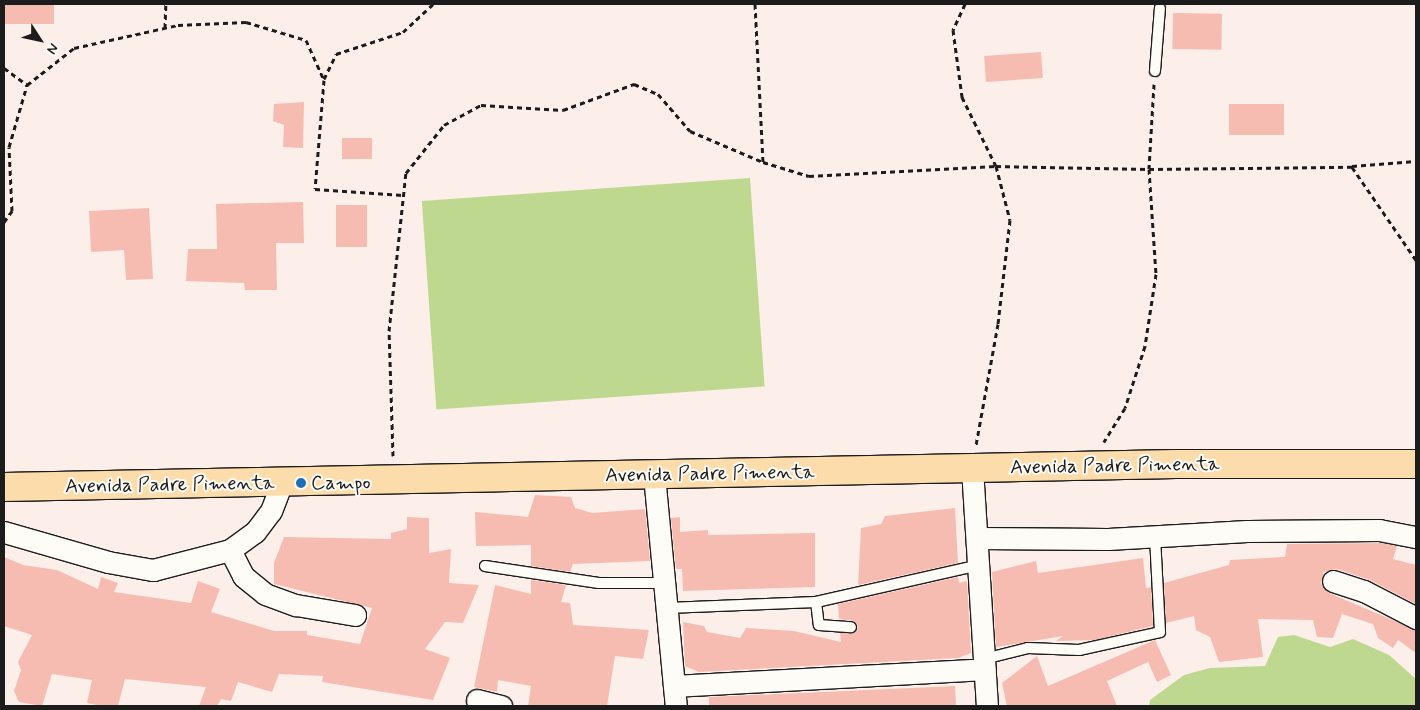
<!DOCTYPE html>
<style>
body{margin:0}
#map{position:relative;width:1420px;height:710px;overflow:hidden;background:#fcefe9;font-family:Mynerve,sans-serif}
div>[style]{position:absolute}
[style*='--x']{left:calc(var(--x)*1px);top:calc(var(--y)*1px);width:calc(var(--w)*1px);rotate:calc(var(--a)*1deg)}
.green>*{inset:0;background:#bfd88f;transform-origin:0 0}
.building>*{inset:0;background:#f6bcb1;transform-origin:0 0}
.path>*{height:3px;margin-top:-1.5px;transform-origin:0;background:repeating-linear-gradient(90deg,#1c1c1c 0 5px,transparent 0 9px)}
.roads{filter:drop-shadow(1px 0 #1c1c1c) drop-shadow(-1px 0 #1c1c1c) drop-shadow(0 1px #1c1c1c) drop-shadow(0 -1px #1c1c1c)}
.service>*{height:10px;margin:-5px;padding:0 5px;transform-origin:5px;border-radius:5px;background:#fdfcf7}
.minor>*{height:21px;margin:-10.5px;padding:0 10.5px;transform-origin:10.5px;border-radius:10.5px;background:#fdfcf7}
.primary>*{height:28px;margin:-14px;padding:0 14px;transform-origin:14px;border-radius:14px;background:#fddcac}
.dots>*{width:14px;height:14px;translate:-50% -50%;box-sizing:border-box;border:2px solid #fdfcf7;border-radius:50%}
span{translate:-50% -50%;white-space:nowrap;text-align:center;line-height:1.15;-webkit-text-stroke:4px #fdfcf7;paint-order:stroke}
.street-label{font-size:20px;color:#1c1c1c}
.poi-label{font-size:20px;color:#1c1c1c}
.left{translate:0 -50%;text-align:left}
.frame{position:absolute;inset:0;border:5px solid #1c1c1c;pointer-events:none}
.north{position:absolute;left:15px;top:15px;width:50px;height:50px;-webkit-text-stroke:4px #fdfcf7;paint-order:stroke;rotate:125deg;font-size:14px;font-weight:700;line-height:20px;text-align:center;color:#1c1c1c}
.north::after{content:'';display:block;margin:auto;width:18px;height:22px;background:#1c1c1c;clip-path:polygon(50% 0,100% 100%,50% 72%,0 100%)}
</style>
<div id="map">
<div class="green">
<div style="left:750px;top:178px;width:209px;height:329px;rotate:86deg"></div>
<div style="clip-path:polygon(1294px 635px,1330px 647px,1353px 639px,1389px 655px,1416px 679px,1416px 706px,1149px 706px,1150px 700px,1184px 675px,1210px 668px,1265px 666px,1278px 637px)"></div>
</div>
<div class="building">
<div style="left:4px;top:4px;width:50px;height:20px"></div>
<div style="left:1173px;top:13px;width:49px;height:36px;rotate:1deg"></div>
<div style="left:1041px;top:52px;width:26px;height:57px;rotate:86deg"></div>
<div style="clip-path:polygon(304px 102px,303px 148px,283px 147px,284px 125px,273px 121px,274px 104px)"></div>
<div style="left:1284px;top:104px;width:31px;height:55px;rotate:90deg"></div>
<div style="left:342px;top:138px;width:30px;height:21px"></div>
<div style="clip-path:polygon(303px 202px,304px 243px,276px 243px,277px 290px,245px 290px,244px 283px,186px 281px,188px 249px,217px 249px,216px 204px)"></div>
<div style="left:336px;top:205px;width:31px;height:42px"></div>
<div style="clip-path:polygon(149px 208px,153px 279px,126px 280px,124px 250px,91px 252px,89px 211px)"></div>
<div style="clip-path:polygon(535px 495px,571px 497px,575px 508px,592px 513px,645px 509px,650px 561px,573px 564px,570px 572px,531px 566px,531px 545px,476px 546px,475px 512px,528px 517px)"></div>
<div style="clip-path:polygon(955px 508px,958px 563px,858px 585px,861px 528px,881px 524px,885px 516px)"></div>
<div style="clip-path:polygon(407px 517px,429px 518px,429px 553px,451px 549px,449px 583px,479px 585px,463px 623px,445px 622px,425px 649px,450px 658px,433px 700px,322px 682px,323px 676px,279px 674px,272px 692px,238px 682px,231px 701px,221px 699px,217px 706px,199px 706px,206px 687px,125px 679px,118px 706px,102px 706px,87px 703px,92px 680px,52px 674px,42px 706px,19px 702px,14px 691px,21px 670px,18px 662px,32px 635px,4px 626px,4px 557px,23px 565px,57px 570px,98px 589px,101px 577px,118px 583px,114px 592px,191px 603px,198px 581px,220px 589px,211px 612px,274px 631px,307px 631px,307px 635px,360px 644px,372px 608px,274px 584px,274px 563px,284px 537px,391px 539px,391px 533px,407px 529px)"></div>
<div style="clip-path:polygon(680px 517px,680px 532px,708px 530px,708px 535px,815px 533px,815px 587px,683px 591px,682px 569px,676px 569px,671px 518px)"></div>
<div style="clip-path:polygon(1383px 543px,1397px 546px,1393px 559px,1416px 565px,1416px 604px,1370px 580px,1337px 569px,1324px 572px,1321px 584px,1329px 593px,1416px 630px,1416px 653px,1398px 640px,1393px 648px,1378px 638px,1373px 624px,1342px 614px,1333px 638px,1317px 637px,1313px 620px,1258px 619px,1263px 657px,1219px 662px,1210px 637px,1196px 630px,1194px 616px,1166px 623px,1164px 583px,1229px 565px,1230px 560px,1285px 557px,1287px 544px)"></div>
<div style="clip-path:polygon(1143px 558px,1146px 588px,1151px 587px,1153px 626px,1095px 640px,1056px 641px,1063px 636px,996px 647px,992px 572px,1036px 561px,1038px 573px)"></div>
<div style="clip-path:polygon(958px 577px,959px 583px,967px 581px,971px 653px,958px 658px,699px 672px,685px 666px,683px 622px,704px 626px,707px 632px,740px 638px,746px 628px,794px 631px,841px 642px,840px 633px,854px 633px,858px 627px,854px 621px,839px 619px,838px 604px)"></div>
<div style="clip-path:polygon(531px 580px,566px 585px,561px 602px,570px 603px,573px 625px,649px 630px,643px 659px,615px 656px,607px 706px,528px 706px,531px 686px,498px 680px,497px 692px,474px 687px,495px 585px,531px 594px)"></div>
<div style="clip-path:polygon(1155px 640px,1171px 675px,1157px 682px,1148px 662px,1107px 681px,1117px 706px,1007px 706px,1002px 683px,1037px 656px,1048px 686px)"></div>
<div style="clip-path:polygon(955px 686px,956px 706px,709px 706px,709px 697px)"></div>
</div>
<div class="path">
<div style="--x:755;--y:4;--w:158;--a:87.1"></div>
<div style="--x:763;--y:162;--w:48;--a:16.9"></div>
<div style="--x:809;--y:176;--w:187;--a:-3.1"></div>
<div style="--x:996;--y:166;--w:153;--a:1.1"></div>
<div style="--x:1149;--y:169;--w:105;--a:86.2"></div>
<div style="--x:1156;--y:274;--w:73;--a:98.7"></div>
<div style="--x:1145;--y:346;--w:65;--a:107.9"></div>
<div style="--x:1125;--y:408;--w:40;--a:122"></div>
<div style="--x:965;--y:4;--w:29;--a:115"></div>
<div style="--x:953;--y:30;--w:68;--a:82.3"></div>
<div style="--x:962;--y:97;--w:77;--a:63.8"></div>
<div style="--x:996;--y:166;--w:56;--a:75.5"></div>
<div style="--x:1010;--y:220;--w:105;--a:96.6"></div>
<div style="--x:998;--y:324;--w:123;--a:100.3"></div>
<div style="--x:165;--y:28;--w:24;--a:-88"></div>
<div style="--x:4;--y:68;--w:29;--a:36"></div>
<div style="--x:324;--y:79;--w:28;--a:-64"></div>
<div style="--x:336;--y:54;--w:71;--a:-18.2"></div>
<div style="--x:403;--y:32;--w:41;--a:-43"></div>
<div style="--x:1154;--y:84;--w:85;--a:93.4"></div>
<div style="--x:1149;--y:169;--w:203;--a:-0.6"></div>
<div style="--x:1352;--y:167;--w:113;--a:55.5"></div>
<div style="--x:1352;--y:166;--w:64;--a:-4.5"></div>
<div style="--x:4;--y:222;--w:14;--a:-54"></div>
<div style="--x:12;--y:211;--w:64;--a:-92.7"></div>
<div style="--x:9;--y:147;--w:65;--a:-73.8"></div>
<div style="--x:27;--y:85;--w:60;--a:-38.2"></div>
<div style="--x:74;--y:48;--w:107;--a:-12.5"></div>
<div style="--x:178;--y:25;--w:68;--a:-2.5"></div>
<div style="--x:246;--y:22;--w:63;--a:16.7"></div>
<div style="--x:306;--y:40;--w:44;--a:65.8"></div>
<div style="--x:324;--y:80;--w:109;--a:94.7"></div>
<div style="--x:315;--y:189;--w:88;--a:3.9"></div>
<div style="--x:393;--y:456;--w:125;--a:-91.8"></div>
<div style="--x:389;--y:331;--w:159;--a:-83.9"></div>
<div style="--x:406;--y:173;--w:61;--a:-51.6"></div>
<div style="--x:444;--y:125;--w:42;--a:-28.4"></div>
<div style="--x:481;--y:105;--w:82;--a:3.5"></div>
<div style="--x:563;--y:110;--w:76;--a:-20.1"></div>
<div style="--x:634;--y:84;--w:26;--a:23"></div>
<div style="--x:658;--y:94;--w:49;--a:49.1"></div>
<div style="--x:690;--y:131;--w:79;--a:23"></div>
</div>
<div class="roads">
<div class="service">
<div style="--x:1155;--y:71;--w:63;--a:-85.5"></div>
<div style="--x:485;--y:566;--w:115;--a:8.5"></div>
<div style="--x:599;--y:583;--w:66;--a:0"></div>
<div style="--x:816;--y:602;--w:23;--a:83"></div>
<div style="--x:819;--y:625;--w:32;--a:4"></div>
<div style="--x:667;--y:608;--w:149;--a:-2.3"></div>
<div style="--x:816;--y:602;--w:167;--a:-12.8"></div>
<div style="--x:984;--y:659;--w:45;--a:-14"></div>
<div style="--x:1028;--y:648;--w:51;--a:2.2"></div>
<div style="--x:1079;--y:650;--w:83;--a:-12.5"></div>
<div style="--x:1160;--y:632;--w:96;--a:-93"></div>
</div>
<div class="minor">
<div style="--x:972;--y:468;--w:238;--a:86.4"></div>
<div style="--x:654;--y:475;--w:232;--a:84.6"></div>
<div style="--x:4;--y:532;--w:108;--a:16.1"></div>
<div style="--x:108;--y:562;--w:46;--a:10.1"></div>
<div style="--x:153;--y:570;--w:80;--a:-14.6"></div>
<div style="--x:230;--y:550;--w:31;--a:-36"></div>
<div style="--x:255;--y:532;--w:26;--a:-53"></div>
<div style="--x:271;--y:511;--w:30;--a:-69"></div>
<div style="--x:977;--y:538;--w:131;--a:0.4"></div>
<div style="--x:1108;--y:539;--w:139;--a:-3.3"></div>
<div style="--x:1247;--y:531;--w:132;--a:-0.4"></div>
<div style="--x:1379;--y:530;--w:38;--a:11"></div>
<div style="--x:230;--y:550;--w:29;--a:63"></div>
<div style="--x:243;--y:576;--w:28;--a:39"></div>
<div style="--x:265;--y:594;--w:33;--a:20"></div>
<div style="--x:296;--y:605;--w:60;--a:9.6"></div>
<div style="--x:1333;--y:581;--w:33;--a:18"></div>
<div style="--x:1364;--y:591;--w:59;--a:27.4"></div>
<div style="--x:674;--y:686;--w:311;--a:-3.1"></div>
<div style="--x:477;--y:700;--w:25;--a:14"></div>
</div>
<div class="primary">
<div style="--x:4;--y:487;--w:1172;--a:-1.12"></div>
<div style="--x:1176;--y:464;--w:240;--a:0"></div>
</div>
</div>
<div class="dots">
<div style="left:301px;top:483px;background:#1f6fb2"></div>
</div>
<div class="street-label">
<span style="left:1115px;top:466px;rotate:-1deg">Avenida Padre Pimenta</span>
<span style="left:710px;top:474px;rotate:-1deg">Avenida Padre Pimenta</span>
<span style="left:170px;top:485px;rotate:-1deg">Avenida Padre Pimenta</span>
</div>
<div class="poi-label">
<span class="left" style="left:311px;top:483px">Campo</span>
</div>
<div class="frame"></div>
<div class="north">N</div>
</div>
